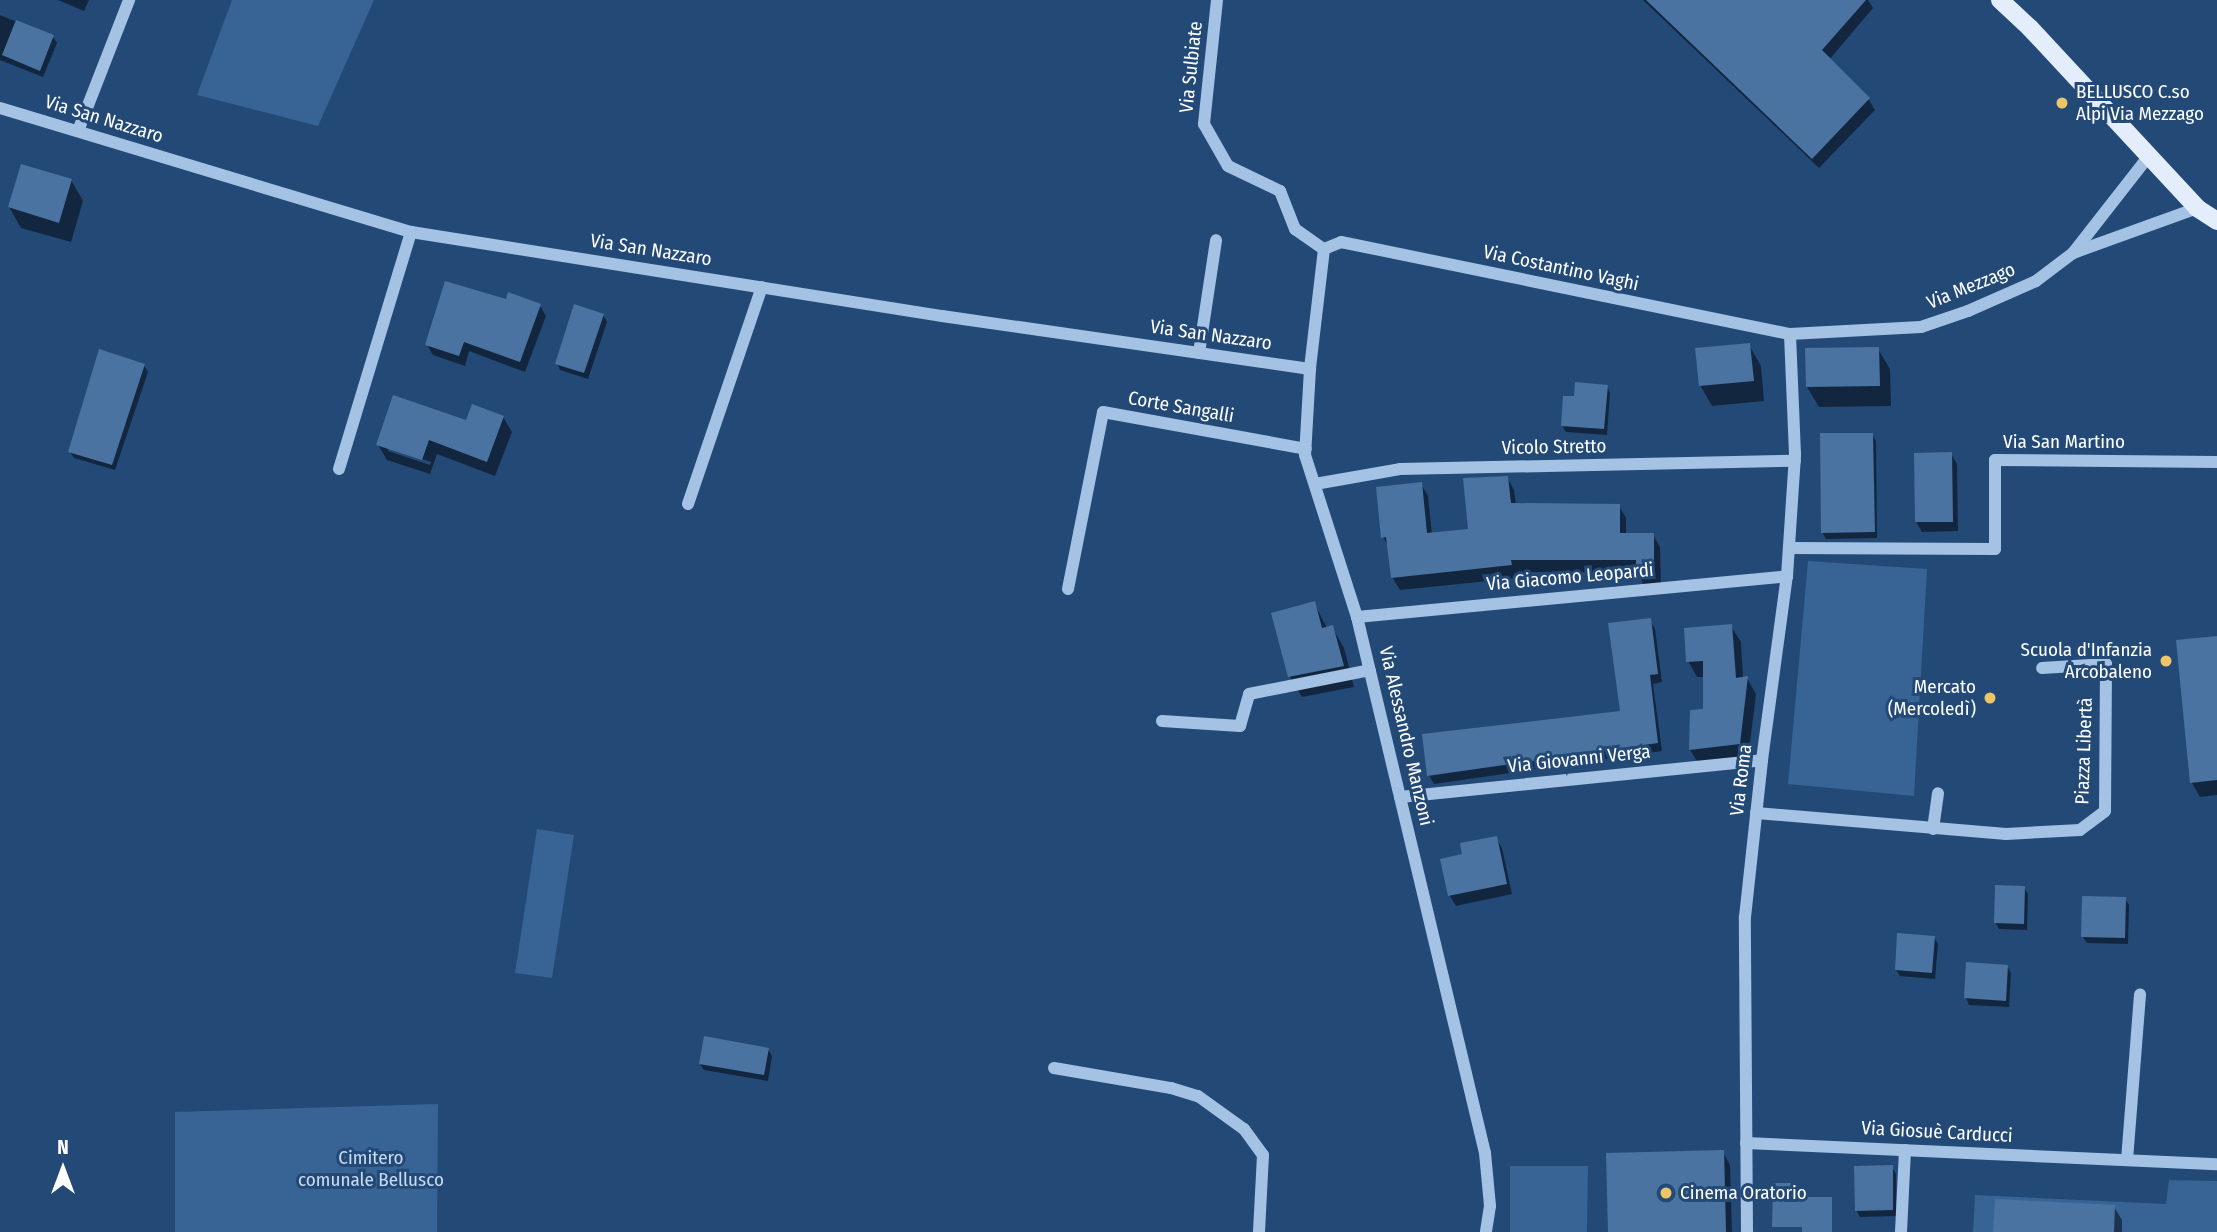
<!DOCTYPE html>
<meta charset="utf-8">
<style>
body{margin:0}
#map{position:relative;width:2217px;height:1232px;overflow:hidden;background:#234977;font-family:"Fira Sans Condensed",sans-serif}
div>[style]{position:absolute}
.green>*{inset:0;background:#376395}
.shadow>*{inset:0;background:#0007}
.building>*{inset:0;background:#4b73a1}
.minor>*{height:12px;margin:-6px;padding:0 6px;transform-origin:6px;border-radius:6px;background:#a4c2e3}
.major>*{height:18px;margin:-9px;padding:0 9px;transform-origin:9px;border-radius:9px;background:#e4edfc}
.dots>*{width:19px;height:19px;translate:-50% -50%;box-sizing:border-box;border:4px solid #234977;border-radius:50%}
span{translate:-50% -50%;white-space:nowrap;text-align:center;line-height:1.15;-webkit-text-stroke:6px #234977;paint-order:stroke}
.street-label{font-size:19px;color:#fff}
.poi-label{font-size:19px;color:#fff}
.left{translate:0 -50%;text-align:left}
.right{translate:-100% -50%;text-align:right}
.park-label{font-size:19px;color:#c7dbf3}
.north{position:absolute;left:28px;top:1134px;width:70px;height:70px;-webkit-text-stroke:5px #234977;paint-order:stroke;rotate:0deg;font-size:19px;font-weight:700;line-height:28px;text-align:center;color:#fff}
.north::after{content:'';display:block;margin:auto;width:24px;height:32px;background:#fff;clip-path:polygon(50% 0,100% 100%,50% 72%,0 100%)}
</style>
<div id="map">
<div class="green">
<i style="clip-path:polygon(232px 0,374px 0,318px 126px,197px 95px)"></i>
<i style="clip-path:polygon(1808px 561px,1927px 569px,1914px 796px,1788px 784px)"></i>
<i style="clip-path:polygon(537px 829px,574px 835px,552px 978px,515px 973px)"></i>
<i style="clip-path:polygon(438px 1104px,437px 1232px,175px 1232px,175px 1112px)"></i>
<i style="clip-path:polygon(1510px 1166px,1588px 1166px,1587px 1232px,1510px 1232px)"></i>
<i style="clip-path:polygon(2169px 1180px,2217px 1181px,2217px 1232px,1973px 1232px,1975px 1195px,2166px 1204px)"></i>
</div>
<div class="shadow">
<i style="clip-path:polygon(58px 0,89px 0,84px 11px)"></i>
<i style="clip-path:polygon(1643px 0,1868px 0,1873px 8px,1829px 60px,1869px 100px,1875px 110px,1819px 168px)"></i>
<i style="clip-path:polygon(0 15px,53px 37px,57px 43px,43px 77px,0 60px)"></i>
<i style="clip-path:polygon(71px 180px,83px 201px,71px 242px,21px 228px,9px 207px)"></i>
<i style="clip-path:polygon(507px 302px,540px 306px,546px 316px,525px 372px,469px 351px,465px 366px,433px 355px,427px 345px)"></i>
<i style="clip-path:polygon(603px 315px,607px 322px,588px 379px,560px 370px,557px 363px)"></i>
<i style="clip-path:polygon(1749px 345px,1761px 366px,1764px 401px,1712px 406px,1700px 385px)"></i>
<i style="clip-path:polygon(1878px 349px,1890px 369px,1891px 406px,1819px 407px,1807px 387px)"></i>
<i style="clip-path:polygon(144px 365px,148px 372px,115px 470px,74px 458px,70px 452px)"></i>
<i style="clip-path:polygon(1607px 386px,1610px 393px,1607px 435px,1566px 432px,1562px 425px)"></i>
<i style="clip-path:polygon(evenodd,503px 417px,512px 432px,495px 476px,437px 454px,430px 474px,387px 460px,378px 445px,467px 422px,503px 417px,388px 447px,431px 462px,430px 465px,388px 451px,388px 447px)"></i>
<i style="clip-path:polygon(1872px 434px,1876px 441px,1877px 538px,1826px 539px,1822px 532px)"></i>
<i style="clip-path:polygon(1951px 454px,1957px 464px,1958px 531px,1922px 532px,1916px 522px)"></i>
<i style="clip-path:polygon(1507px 477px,1514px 490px,1516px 505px,1619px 506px,1626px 518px,1626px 535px,1653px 535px,1660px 547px,1661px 588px,1645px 588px,1638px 572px,1517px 572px,1518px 578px,1400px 590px,1392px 577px,1390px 549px,1383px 537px,1421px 484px,1428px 496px,1432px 535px,1470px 531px)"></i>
<i style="clip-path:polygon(1314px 603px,1327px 628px,1332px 627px,1344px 648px,1354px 687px,1302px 697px,1290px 677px)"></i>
<i style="clip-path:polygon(1650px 620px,1655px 629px,1662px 682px,1653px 684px,1662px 751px,1434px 784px,1429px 775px,1622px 712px)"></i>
<i style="clip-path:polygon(1731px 626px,1741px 642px,1743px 678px,1747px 678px,1756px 694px,1748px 760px,1700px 766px,1690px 750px,1692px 712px,1705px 710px,1705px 677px,1697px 677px,1688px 661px)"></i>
<i style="clip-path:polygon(2217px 638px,2217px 795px,2200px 797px,2192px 783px)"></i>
<i style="clip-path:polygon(1496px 838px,1502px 848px,1512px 894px,1456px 906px,1450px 896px,1464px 856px)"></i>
<i style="clip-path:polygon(2024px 888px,2028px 894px,2027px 930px,1999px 929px,1995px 922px)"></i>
<i style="clip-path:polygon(2125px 899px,2129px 905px,2128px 944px,2087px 943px,2083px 937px)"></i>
<i style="clip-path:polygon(1934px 937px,1938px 944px,1935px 979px,1900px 976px,1896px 970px)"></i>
<i style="clip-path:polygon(2007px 966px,2011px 973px,2009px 1007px,1969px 1005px,1966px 998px)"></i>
<i style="clip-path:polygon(768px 1049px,772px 1056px,768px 1081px,704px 1070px,700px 1064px)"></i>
<i style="clip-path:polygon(1723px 1152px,1730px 1165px,1732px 1232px,1609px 1232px)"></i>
<i style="clip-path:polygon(1892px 1167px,1896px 1174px,1896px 1216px,1860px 1217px,1856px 1210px)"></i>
<i style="clip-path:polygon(2114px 1207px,2122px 1220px,2122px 1232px,1995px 1232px)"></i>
</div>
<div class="building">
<i style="clip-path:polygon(1646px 0,1866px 0,1822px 50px,1870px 98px,1812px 159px)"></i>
<i style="clip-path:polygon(16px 20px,54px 35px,40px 71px,2px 55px)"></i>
<i style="clip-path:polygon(21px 164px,72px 179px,59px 223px,8px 207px)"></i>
<i style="clip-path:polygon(445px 281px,506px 299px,508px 292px,541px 304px,520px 362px,464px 342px,459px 356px,425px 345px)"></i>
<i style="clip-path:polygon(574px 304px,604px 314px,584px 373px,555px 364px)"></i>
<i style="clip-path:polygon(1750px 343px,1754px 381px,1699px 386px,1695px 348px)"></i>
<i style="clip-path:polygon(1879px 347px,1880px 386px,1806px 387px,1805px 348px)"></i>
<i style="clip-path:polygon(99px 349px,145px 364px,112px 465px,68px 452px)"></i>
<i style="clip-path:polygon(1575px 382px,1608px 385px,1604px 429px,1561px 426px,1563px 396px,1574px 396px)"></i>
<i style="clip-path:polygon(393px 395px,466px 420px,472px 404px,504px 416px,487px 462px,429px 440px,422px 460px,376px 445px)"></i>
<i style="clip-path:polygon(1820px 433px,1873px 433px,1875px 532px,1821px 533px)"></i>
<i style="clip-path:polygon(1952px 452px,1953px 522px,1915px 522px,1914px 453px)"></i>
<i style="clip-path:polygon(1508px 476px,1511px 503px,1620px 504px,1620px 533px,1654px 533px,1654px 576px,1636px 576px,1636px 560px,1511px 560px,1512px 565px,1391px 578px,1386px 537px,1381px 538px,1376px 487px,1422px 482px,1427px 533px,1468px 529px,1463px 478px)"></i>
<i style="clip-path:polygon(1315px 601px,1322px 628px,1333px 625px,1344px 666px,1288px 677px,1271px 613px)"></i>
<i style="clip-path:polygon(1651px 618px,1658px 674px,1650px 675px,1658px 743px,1427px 776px,1422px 734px,1620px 711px,1608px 623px)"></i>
<i style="clip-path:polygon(1732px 624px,1736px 678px,1748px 676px,1740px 744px,1689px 750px,1690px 710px,1703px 709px,1703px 661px,1686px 662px,1684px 628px)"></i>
<i style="clip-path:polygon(2217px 636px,2217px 780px,2190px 783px,2176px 640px)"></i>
<i style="clip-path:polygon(1497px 836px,1507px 884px,1448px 896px,1440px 859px,1462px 854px,1460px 843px)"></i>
<i style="clip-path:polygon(1995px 885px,2025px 886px,2024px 924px,1994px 923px)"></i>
<i style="clip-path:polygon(2082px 896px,2126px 897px,2125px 938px,2081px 937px)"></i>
<i style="clip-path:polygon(1897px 933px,1935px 936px,1932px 973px,1895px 970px)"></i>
<i style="clip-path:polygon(1966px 962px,2008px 965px,2006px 1001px,1964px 998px)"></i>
<i style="clip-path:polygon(704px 1036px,769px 1048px,764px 1075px,699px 1064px)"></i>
<i style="clip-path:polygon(1724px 1150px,1726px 1232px,1608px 1232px,1606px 1153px)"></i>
<i style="clip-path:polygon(1893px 1165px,1893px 1210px,1855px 1211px,1854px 1166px)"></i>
<i style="clip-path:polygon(1773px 1183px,1791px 1183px,1791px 1197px,1832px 1197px,1832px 1232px,1802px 1232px,1802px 1227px,1772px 1227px)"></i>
<i style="clip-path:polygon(1995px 1199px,2115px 1205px,2114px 1232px,1993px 1232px)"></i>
</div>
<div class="minor">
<i style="left:1217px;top:0;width:125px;rotate:96deg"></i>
<i style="left:1204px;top:124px;width:48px;rotate:60.3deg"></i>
<i style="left:1228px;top:166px;width:58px;rotate:25.7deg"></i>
<i style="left:1280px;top:191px;width:41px;rotate:68.5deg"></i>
<i style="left:1295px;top:229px;width:35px;rotate:35deg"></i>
<i style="left:0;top:108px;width:429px;rotate:16.8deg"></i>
<i style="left:411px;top:232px;width:538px;rotate:8.99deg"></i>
<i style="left:942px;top:316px;width:372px;rotate:8.2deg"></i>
<i style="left:78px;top:131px;width:141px;rotate:-68.7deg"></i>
<i style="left:1324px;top:249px;width:121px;rotate:96.7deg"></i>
<i style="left:1310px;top:369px;width:86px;rotate:93.3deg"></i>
<i style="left:1305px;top:455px;width:170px;rotate:72.2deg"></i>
<i style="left:1357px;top:617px;width:551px;rotate:76.57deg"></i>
<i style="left:1485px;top:1153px;width:53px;rotate:84.6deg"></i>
<i style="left:1490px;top:1206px;width:26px;rotate:99deg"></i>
<i style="left:1324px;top:249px;width:18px;rotate:-22deg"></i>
<i style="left:1341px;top:242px;width:458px;rotate:11.6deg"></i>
<i style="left:1790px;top:334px;width:131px;rotate:-3.1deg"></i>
<i style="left:1921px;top:327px;width:50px;rotate:-18.8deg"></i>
<i style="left:1968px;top:311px;width:74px;rotate:-23.8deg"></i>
<i style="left:2036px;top:281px;width:46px;rotate:-37.1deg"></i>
<i style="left:2073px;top:253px;width:122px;rotate:-52deg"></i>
<i style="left:2073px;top:253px;width:132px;rotate:-19.9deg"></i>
<i style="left:1199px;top:353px;width:114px;rotate:-81.4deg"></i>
<i style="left:339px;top:469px;width:248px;rotate:-73.1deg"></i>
<i style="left:1315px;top:484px;width:86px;rotate:-10deg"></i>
<i style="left:1400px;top:469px;width:395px;rotate:-1.2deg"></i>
<i style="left:688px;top:504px;width:229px;rotate:-71.2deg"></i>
<i style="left:1789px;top:548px;width:206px;rotate:0.3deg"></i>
<i style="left:1995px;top:549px;width:89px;rotate:-90deg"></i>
<i style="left:1995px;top:460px;width:222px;rotate:0.5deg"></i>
<i style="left:1068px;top:589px;width:180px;rotate:-78.8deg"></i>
<i style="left:1103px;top:412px;width:206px;rotate:10.3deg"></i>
<i style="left:1357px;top:617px;width:432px;rotate:-5.4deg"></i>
<i style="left:1162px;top:721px;width:78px;rotate:3.7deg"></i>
<i style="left:1240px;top:726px;width:33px;rotate:-74deg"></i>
<i style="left:1249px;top:694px;width:123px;rotate:-11.2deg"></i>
<i style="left:1400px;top:797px;width:364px;rotate:-5.8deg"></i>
<i style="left:1756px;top:813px;width:251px;rotate:4.8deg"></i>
<i style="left:2006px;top:834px;width:74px;rotate:-3.1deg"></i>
<i style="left:2080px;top:830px;width:31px;rotate:-37deg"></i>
<i style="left:2105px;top:811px;width:147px;rotate:-89.6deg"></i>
<i style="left:2106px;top:664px;width:64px;rotate:176.4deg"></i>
<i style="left:1933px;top:829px;width:36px;rotate:-82deg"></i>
<i style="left:1054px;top:1068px;width:119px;rotate:9.7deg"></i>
<i style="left:1171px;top:1088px;width:28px;rotate:17deg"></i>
<i style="left:1198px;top:1096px;width:57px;rotate:35.7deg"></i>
<i style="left:1244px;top:1129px;width:32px;rotate:54deg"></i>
<i style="left:1263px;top:1155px;width:77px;rotate:93deg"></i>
<i style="left:1746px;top:1143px;width:471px;rotate:2.6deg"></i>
<i style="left:2127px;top:1160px;width:166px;rotate:-85.5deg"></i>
<i style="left:1747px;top:1232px;width:315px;rotate:-90.4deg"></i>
<i style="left:1745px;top:917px;width:158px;rotate:-83.8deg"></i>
<i style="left:1762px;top:760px;width:186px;rotate:-82.3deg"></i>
<i style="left:1787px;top:576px;width:122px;rotate:-86.2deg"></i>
<i style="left:1795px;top:454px;width:120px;rotate:-92.4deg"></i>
<i style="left:1901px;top:1232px;width:82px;rotate:-87.2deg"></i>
</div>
<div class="major">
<i style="left:2000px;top:0;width:41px;rotate:43deg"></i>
<i style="left:2030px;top:28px;width:246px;rotate:47.1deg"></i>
<i style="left:2197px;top:208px;width:24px;rotate:33deg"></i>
</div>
<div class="dots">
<i style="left:2062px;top:103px;background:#eec568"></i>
<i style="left:2166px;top:661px;background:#eec568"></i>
<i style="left:1990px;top:698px;background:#eec568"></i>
<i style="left:1666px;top:1193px;background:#eec568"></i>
</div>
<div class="street-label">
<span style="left:1191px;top:67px;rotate:-84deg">Via Sulbiate</span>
<span style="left:104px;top:119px;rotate:17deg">Via San Nazzaro</span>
<span style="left:651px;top:250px;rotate:9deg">Via San Nazzaro</span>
<span style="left:1561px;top:268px;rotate:12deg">Via Costantino Vaghi</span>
<span style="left:1971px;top:286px;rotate:-22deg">Via Mezzago</span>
<span style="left:1211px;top:335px;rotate:8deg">Via San Nazzaro</span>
<span style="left:1181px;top:407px;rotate:10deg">Corte Sangalli</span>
<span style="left:2064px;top:442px">Via San Martino</span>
<span style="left:1554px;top:447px;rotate:-1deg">Vicolo Stretto</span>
<span style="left:1570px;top:577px;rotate:-5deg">Via Giacomo Leopardi</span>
<span style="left:1406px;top:736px;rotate:77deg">Via Alessandro Manzoni</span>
<span style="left:2084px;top:751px;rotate:-88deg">Piazza Libertà</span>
<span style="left:1579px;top:759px;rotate:-6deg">Via Giovanni Verga</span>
<span style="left:1741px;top:780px;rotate:-83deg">Via Roma</span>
<span style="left:1937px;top:1132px;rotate:3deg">Via Giosuè Carducci</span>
</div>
<div class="poi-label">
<span class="left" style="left:2076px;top:103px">BELLUSCO C.so<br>Alpi Via Mezzago</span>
<span class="right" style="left:2152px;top:661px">Scuola d'Infanzia<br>Arcobaleno</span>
<span class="right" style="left:1976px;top:698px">Mercato<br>(Mercoledì)</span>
<span class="left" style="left:1680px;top:1193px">Cinema Oratorio</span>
</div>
<div class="park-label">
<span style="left:371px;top:1169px">Cimitero<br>comunale Bellusco</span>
</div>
<div class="north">N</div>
</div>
